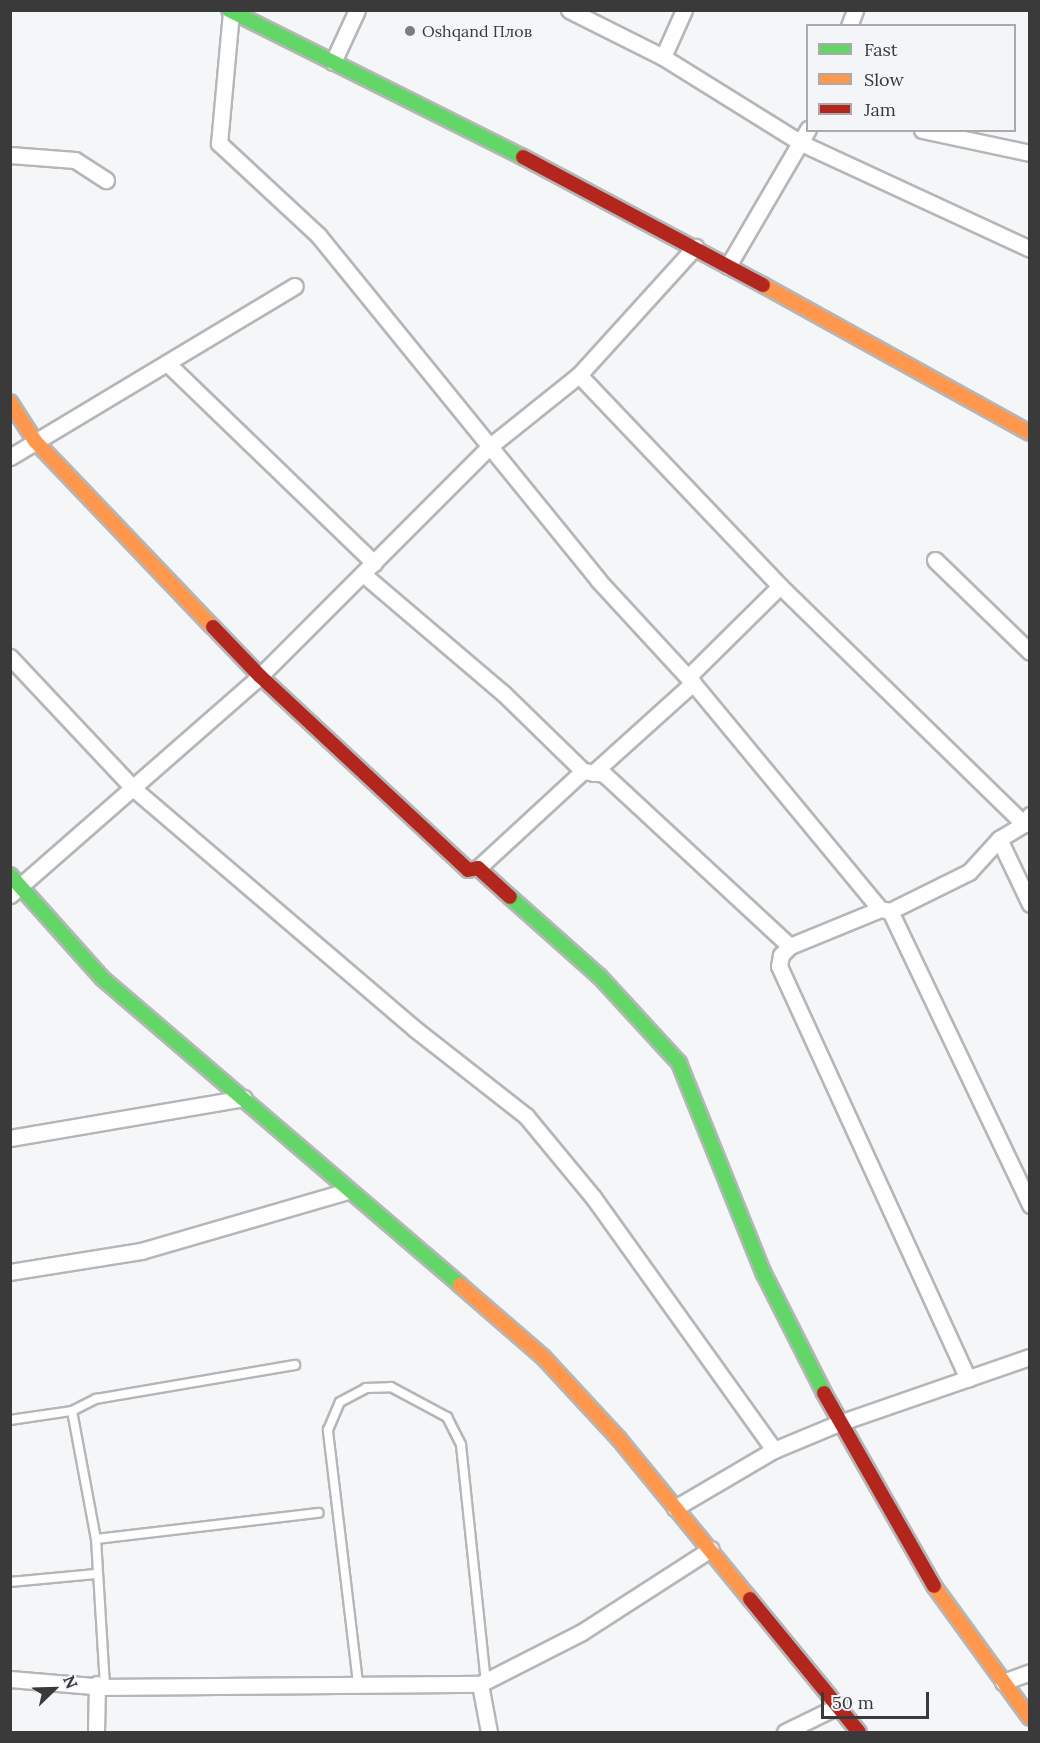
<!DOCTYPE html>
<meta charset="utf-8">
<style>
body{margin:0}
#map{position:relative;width:1040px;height:1743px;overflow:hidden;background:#f5f6f8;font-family:Lora,serif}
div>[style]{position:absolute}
.roads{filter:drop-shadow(2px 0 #b5b6b7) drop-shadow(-2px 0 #b5b6b7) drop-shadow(0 2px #b5b6b7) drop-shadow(0 -2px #b5b6b7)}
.lane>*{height:8px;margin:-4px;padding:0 4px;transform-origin:4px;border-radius:4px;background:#fefefe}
.street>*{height:15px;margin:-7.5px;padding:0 7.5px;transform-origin:7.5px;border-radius:7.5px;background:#fefefe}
.fast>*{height:14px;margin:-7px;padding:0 7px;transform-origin:7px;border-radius:7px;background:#63d668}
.slow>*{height:14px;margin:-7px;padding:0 7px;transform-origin:7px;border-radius:7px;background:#ff974d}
.jam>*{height:14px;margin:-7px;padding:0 7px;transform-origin:7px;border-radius:7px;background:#b3261e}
.dots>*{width:16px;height:16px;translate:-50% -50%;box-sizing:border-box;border:3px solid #f4f5f9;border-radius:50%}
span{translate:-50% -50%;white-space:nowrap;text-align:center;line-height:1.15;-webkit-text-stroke:5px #f4f5f9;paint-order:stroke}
.poi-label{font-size:16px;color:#3a3a3b}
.left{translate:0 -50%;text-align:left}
.frame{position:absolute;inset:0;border:12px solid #3a3a3b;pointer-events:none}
.legend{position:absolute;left:806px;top:24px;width:210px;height:108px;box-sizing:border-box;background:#f4f5f9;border:2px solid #aaaaad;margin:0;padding:8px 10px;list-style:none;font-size:18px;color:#3a3a3b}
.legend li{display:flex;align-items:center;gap:12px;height:30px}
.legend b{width:30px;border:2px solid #aaaaad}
.north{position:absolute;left:24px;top:1659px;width:60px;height:60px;-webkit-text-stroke:4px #f4f5f9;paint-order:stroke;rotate:67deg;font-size:16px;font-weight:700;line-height:24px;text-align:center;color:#3a3a3b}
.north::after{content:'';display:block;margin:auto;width:21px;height:27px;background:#3a3a3b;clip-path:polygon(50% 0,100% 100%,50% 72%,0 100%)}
.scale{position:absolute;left:821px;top:1692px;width:108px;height:27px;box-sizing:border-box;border:3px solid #3a3a3b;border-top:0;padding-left:8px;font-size:18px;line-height:21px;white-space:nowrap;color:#3a3a3b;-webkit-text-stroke:4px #f4f5f9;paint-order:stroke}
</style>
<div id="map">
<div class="roads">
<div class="lane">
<i style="left:72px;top:1411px;width:130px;rotate:79.4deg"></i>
<i style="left:96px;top:1539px;width:224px;rotate:-6.7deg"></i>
<i style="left:10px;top:1420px;width:63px;rotate:-8.3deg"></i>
<i style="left:72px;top:1411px;width:27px;rotate:-27deg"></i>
<i style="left:96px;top:1399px;width:202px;rotate:-9.7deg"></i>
<i style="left:96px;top:1539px;width:148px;rotate:86.5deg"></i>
<i style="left:10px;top:1582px;width:86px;rotate:-5.3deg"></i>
<i style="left:358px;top:1683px;width:255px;rotate:-96.8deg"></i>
<i style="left:328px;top:1430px;width:30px;rotate:-67deg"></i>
<i style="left:340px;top:1402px;width:30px;rotate:-28deg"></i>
<i style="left:366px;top:1388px;width:25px;rotate:-2deg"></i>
<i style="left:391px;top:1387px;width:64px;rotate:28.2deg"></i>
<i style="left:447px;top:1417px;width:31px;rotate:63deg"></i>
<i style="left:461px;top:1445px;width:237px;rotate:84deg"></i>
</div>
<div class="street">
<i style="left:569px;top:10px;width:105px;rotate:26.6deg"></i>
<i style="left:684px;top:10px;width:51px;rotate:114.1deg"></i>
<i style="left:663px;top:57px;width:163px;rotate:31.9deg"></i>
<i style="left:801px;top:143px;width:252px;rotate:24.8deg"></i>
<i style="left:231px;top:12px;width:132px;rotate:95.2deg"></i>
<i style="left:219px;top:143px;width:135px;rotate:42.9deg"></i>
<i style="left:318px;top:235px;width:444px;rotate:50.9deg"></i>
<i style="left:598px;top:580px;width:140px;rotate:47.3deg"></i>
<i style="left:693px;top:683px;width:293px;rotate:50.4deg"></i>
<i style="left:849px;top:26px;width:17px;rotate:-69deg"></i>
<i style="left:333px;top:62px;width:57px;rotate:-65.2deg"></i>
<i style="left:922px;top:130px;width:110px;rotate:12deg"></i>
<i style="left:10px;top:155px;width:65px;rotate:4.4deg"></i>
<i style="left:75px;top:160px;width:37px;rotate:33deg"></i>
<i style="left:728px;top:266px;width:159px;rotate:-59.7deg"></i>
<i style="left:167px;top:363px;width:288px;rotate:44deg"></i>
<i style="left:579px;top:375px;width:291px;rotate:46.4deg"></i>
<i style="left:780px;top:586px;width:341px;rotate:44.3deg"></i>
<i style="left:10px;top:457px;width:332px;rotate:-31deg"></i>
<i style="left:935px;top:560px;width:132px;rotate:44.1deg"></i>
<i style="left:363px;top:574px;width:184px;rotate:40.4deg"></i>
<i style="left:503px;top:693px;width:112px;rotate:44.3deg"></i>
<i style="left:583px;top:771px;width:21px;rotate:8deg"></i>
<i style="left:604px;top:774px;width:253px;rotate:42.8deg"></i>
<i style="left:790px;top:946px;width:97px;rotate:-22.3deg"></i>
<i style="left:880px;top:909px;width:10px;rotate:11deg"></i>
<i style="left:890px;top:911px;width:88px;rotate:-26.3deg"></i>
<i style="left:969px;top:872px;width:45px;rotate:-47.7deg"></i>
<i style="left:999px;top:839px;width:29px;rotate:-31deg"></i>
<i style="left:1024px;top:824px;width:11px;rotate:-56deg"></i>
<i style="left:10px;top:657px;width:181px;rotate:46.8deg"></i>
<i style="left:134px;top:789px;width:370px;rotate:40.5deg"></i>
<i style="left:415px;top:1029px;width:141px;rotate:38.1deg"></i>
<i style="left:526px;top:1116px;width:105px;rotate:50.4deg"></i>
<i style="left:593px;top:1197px;width:311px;rotate:54.4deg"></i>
<i style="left:688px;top:677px;width:129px;rotate:-44.7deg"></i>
<i style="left:593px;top:773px;width:135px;rotate:-42deg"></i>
<i style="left:999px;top:839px;width:72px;rotate:64.5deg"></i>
<i style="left:478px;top:868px;width:143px;rotate:-42.7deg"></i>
<i style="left:10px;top:895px;width:332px;rotate:-41.2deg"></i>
<i style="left:260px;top:676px;width:324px;rotate:-45deg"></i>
<i style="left:489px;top:447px;width:115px;rotate:-38.7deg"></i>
<i style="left:579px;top:375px;width:173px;rotate:-47.8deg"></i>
<i style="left:890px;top:911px;width:326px;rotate:64.5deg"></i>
<i style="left:790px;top:946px;width:13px;rotate:135deg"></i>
<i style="left:781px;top:955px;width:11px;rotate:100deg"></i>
<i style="left:779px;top:966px;width:454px;rotate:65.4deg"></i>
<i style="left:10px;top:1138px;width:237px;rotate:-9.7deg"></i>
<i style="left:10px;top:1272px;width:133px;rotate:-9.1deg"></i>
<i style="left:141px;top:1251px;width:216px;rotate:-16.2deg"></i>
<i style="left:675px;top:1508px;width:115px;rotate:-30.4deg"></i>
<i style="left:774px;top:1450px;width:70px;rotate:-22.6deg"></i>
<i style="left:839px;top:1423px;width:202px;rotate:-19.1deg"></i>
<i style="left:10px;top:1679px;width:95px;rotate:4.8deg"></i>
<i style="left:105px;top:1687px;width:375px;rotate:-0.5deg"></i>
<i style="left:480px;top:1684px;width:114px;rotate:-27deg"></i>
<i style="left:582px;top:1632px;width:153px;rotate:-32.8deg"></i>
<i style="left:1003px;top:1682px;width:29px;rotate:-20deg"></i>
<i style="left:480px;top:1684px;width:49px;rotate:79.4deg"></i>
<i style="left:96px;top:1732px;width:48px;rotate:-88.8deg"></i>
<i style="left:785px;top:1732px;width:61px;rotate:-26.1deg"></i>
</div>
<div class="fast">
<i style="left:229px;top:10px;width:329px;rotate:26.6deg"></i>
<i style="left:10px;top:875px;width:138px;rotate:48.2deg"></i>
<i style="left:102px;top:978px;width:472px;rotate:40.6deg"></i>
<i style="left:510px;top:897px;width:120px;rotate:41.6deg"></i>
<i style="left:600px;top:977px;width:117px;rotate:47.4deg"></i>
<i style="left:679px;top:1063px;width:227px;rotate:68.1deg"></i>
<i style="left:764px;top:1274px;width:133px;rotate:63.2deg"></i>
</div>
<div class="slow">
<i style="left:763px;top:285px;width:305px;rotate:29deg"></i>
<i style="left:10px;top:402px;width:46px;rotate:57.3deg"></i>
<i style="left:35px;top:441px;width:257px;rotate:46.3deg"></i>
<i style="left:460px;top:1285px;width:110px;rotate:40.9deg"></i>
<i style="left:543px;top:1357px;width:112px;rotate:47.2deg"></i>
<i style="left:619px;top:1439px;width:207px;rotate:50.7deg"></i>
<i style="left:934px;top:1586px;width:163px;rotate:54deg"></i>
</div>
<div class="jam">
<i style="left:523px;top:157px;width:272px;rotate:28.1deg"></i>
<i style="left:213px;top:627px;width:68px;rotate:46.2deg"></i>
<i style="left:260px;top:676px;width:284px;rotate:43deg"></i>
<i style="left:468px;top:870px;width:10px;rotate:-11deg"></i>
<i style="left:478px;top:868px;width:43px;rotate:42.2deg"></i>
<i style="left:824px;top:1393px;width:222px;rotate:60.3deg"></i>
<i style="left:750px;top:1599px;width:172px;rotate:50.7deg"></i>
</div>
</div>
<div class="dots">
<i style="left:410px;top:31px;background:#7b7c7d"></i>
</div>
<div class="poi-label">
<span class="left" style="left:422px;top:31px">Oshqand Плов</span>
</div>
<div class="frame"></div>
<ul class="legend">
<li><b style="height:8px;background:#63d668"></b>Fast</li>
<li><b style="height:8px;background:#ff974d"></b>Slow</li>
<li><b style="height:8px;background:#b3261e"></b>Jam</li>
</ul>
<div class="north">N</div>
<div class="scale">50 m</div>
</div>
